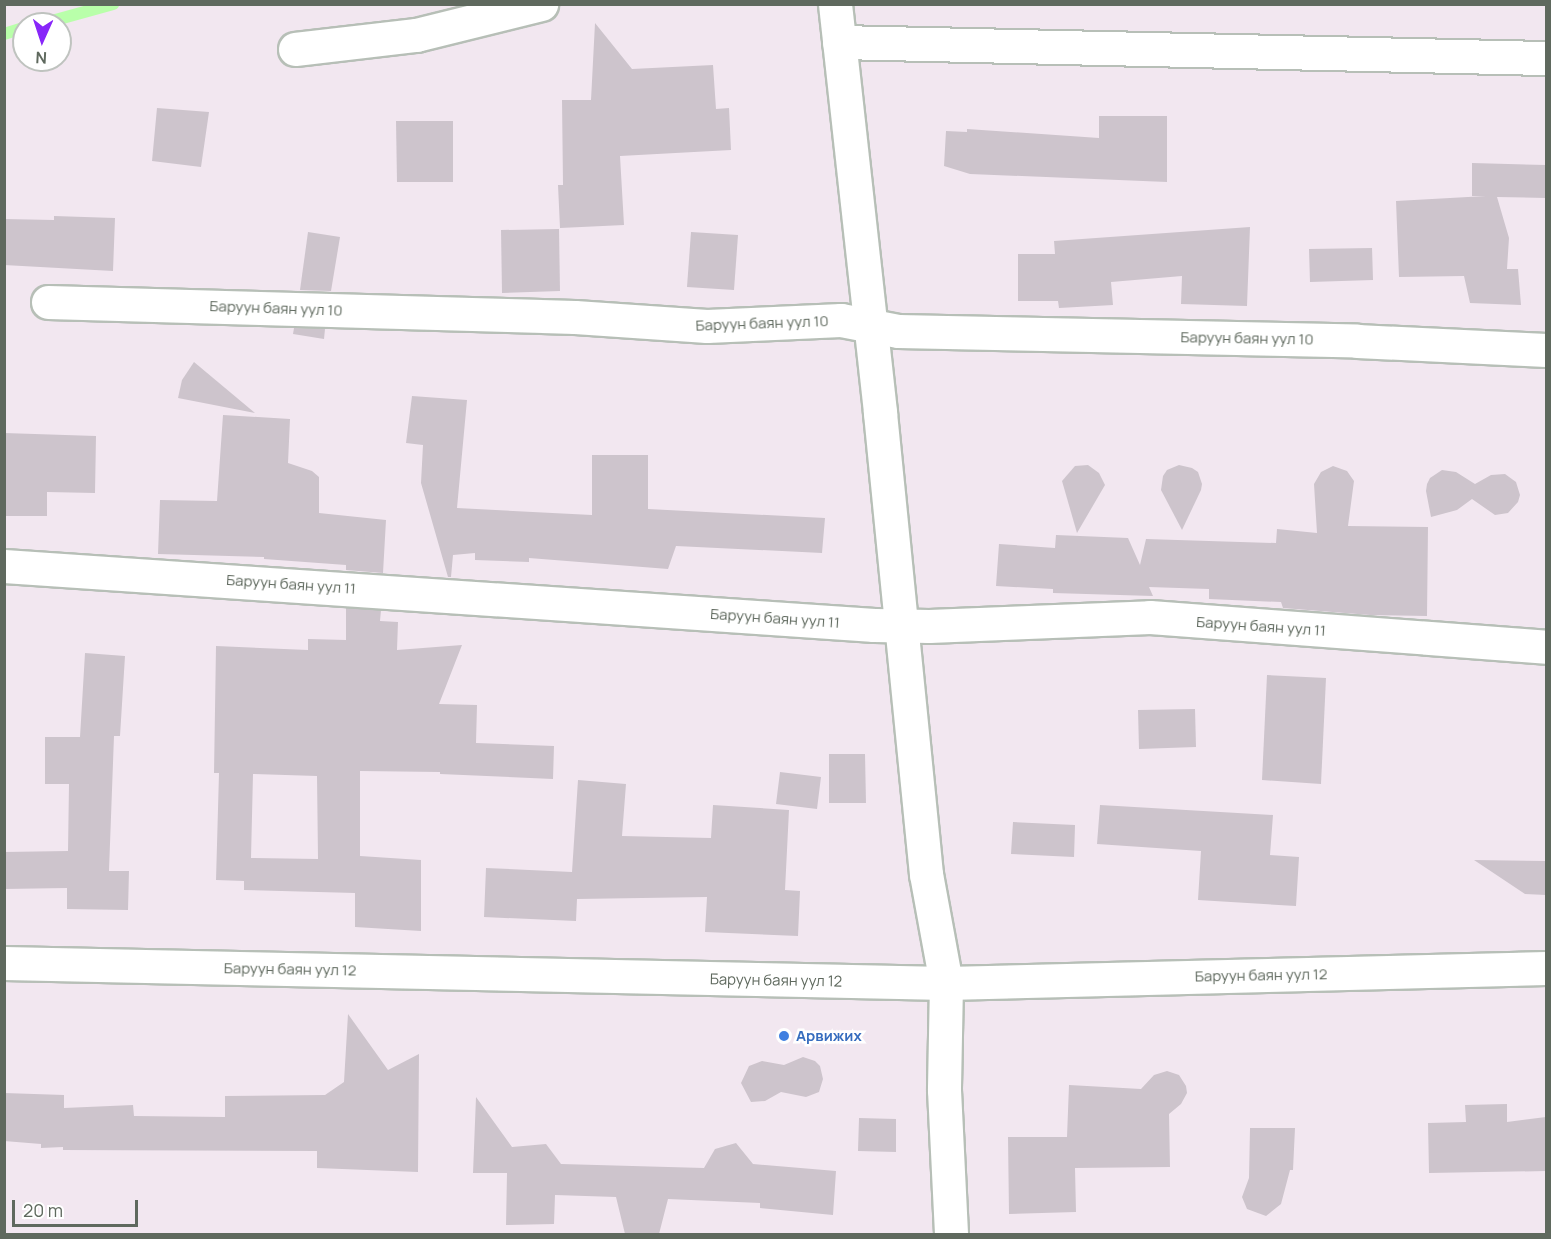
<!DOCTYPE html>
<meta charset="utf-8">
<style>
body{margin:0}
#map{position:relative;width:1551px;height:1239px;overflow:hidden;background:#f2e7f0;font-family:Manrope,sans-serif}
div>[style]{position:absolute}
.stream>*{height:12px;margin:-6px;padding:0 6px;transform-origin:6px;border-radius:6px;background:#b9ffaa}
.building>*{inset:0;background:#cdc4cc}
.roads{filter:drop-shadow(2px 0 #b7bfb7) drop-shadow(-2px 0 #b7bfb7) drop-shadow(0 2px #b7bfb7) drop-shadow(0 -2px #b7bfb7)}
.street>*{height:33px;margin:-16.5px;padding:0 16.5px;transform-origin:16.5px;border-radius:16.5px;background:#fff}
.dots>*{width:16px;height:16px;translate:-50% -50%;box-sizing:border-box;border:3px solid #fff;border-radius:50%}
span{translate:-50% -50%;white-space:nowrap;text-align:center;line-height:1.15;-webkit-text-stroke:5px #fff;paint-order:stroke}
.street-label{font-size:15px;color:#5f695e}
.shop-label{font-size:15px;color:#366cbe;font-weight:700}
.left{translate:0 -50%;text-align:left}
.frame{position:absolute;inset:0;border:6px solid #5f695e;pointer-events:none}
.north{position:absolute;left:12px;top:12px;width:60px;height:60px;box-sizing:border-box;background:#fff;border:2px solid #bfc3bf;border-radius:50%;rotate:183deg;font-size:16px;font-weight:700;line-height:24px;text-align:center;color:#5f695e}
.north::after{content:'';display:block;margin:auto;width:21px;height:27px;background:#8826f9;clip-path:polygon(50% 0,100% 100%,50% 72%,0 100%)}
.scale{position:absolute;left:12px;top:1200px;width:126px;height:27px;box-sizing:border-box;border:3px solid #5f695e;border-top:0;padding-left:8px;font-size:18px;line-height:21px;white-space:nowrap;color:#5f695e;-webkit-text-stroke:4px #fff;paint-order:stroke}
</style>
<div id="map">
<div class="stream">
<i style="left:41px;top:24px;width:75px;rotate:-15.5deg"></i>
<i style="left:4px;top:34px;width:21px;rotate:-17deg"></i>
</div>
<div class="building">
<i style="clip-path:polygon(595px 23px,632px 69px,713px 65px,716px 109px,729px 108px,731px 150px,620px 156px,624px 225px,560px 228px,558px 185px,563px 185px,562px 100px,591px 100px)"></i>
<i style="clip-path:polygon(157px 108px,209px 112px,201px 167px,152px 161px)"></i>
<i style="clip-path:polygon(1099px 116px,1167px 116px,1167px 182px,970px 174px,944px 166px,946px 131px,967px 132px,967px 129px,1099px 138px)"></i>
<i style="clip-path:polygon(396px 121px,453px 121px,453px 182px,397px 182px)"></i>
<i style="clip-path:polygon(1472px 163px,1546px 165px,1546px 198px,1497px 197px,1509px 238px,1507px 269px,1518px 269px,1521px 305px,1470px 303px,1464px 276px,1399px 277px,1396px 201px,1486px 196px,1472px 196px)"></i>
<i style="clip-path:polygon(54px 216px,115px 218px,113px 271px,4px 265px,4px 219px,54px 220px)"></i>
<i style="clip-path:polygon(1250px 227px,1247px 306px,1181px 304px,1182px 276px,1111px 282px,1113px 305px,1059px 308px,1058px 301px,1018px 301px,1018px 254px,1055px 254px,1054px 241px)"></i>
<i style="clip-path:polygon(559px 229px,560px 291px,502px 293px,501px 230px)"></i>
<i style="clip-path:polygon(308px 232px,340px 237px,331px 291px,300px 290px)"></i>
<i style="clip-path:polygon(691px 232px,738px 235px,734px 290px,687px 287px)"></i>
<i style="clip-path:polygon(1372px 248px,1373px 280px,1310px 282px,1309px 249px)"></i>
<i style="clip-path:polygon(294px 328px,325px 329px,324px 339px,293px 334px)"></i>
<i style="clip-path:polygon(194px 362px,255px 413px,178px 398px,182px 380px)"></i>
<i style="clip-path:polygon(412px 396px,467px 400px,457px 508px,592px 515px,592px 455px,648px 455px,648px 509px,825px 518px,822px 553px,676px 546px,668px 569px,529px 558px,529px 562px,475px 560px,475px 553px,453px 555px,451px 577px,448px 577px,421px 483px,423px 445px,406px 443px)"></i>
<i style="clip-path:polygon(223px 415px,290px 419px,288px 463px,312px 471px,319px 477px,319px 513px,386px 520px,383px 573px,346px 570px,346px 565px,264px 559px,264px 557px,158px 554px,160px 500px,217px 501px)"></i>
<i style="clip-path:polygon(4px 433px,96px 436px,95px 493px,47px 492px,47px 516px,4px 516px)"></i>
<i style="clip-path:polygon(1088px 465px,1099px 473px,1105px 485px,1077px 533px,1062px 481px,1075px 466px)"></i>
<i style="clip-path:polygon(1179px 465px,1192px 468px,1198px 472px,1202px 484px,1201px 490px,1182px 530px,1161px 490px,1163px 476px,1167px 470px)"></i>
<i style="clip-path:polygon(1333px 466px,1347px 471px,1354px 481px,1348px 526px,1428px 527px,1427px 616px,1370px 615px,1283px 608px,1281px 602px,1209px 599px,1209px 589px,1149px 587px,1153px 596px,1053px 593px,1053px 589px,996px 586px,999px 544px,1055px 548px,1056px 535px,1128px 538px,1140px 565px,1146px 539px,1276px 543px,1277px 529px,1317px 533px,1314px 484px,1321px 472px)"></i>
<i style="clip-path:polygon(1442px 470px,1456px 472px,1475px 484px,1491px 475px,1505px 474px,1516px 482px,1520px 495px,1518px 502px,1508px 513px,1495px 515px,1472px 499px,1457px 510px,1431px 517px,1426px 491px,1427px 484px,1430px 478px)"></i>
<i style="clip-path:polygon(evenodd,346px 608px,381px 610px,380px 621px,398px 622px,397px 650px,462px 645px,439px 704px,477px 705px,476px 743px,554px 746px,553px 779px,440px 774px,440px 772px,360px 771px,360px 856px,421px 860px,421px 931px,355px 927px,355px 893px,244px 890px,244px 881px,216px 880px,219px 773px,214px 773px,216px 646px,308px 650px,308px 639px,346px 640px,346px 608px,253px 774px,317px 776px,318px 859px,251px 858px,253px 774px)"></i>
<i style="clip-path:polygon(85px 653px,125px 656px,120px 736px,114px 736px,109px 871px,129px 871px,128px 910px,67px 909px,67px 888px,4px 889px,4px 852px,68px 851px,69px 784px,45px 784px,45px 737px,80px 737px)"></i>
<i style="clip-path:polygon(1267px 675px,1326px 678px,1321px 784px,1262px 780px)"></i>
<i style="clip-path:polygon(1195px 709px,1196px 747px,1139px 749px,1138px 710px)"></i>
<i style="clip-path:polygon(829px 754px,865px 754px,866px 803px,829px 803px)"></i>
<i style="clip-path:polygon(780px 772px,821px 777px,817px 809px,776px 804px)"></i>
<i style="clip-path:polygon(578px 780px,626px 784px,622px 836px,711px 838px,713px 805px,789px 810px,785px 890px,800px 891px,798px 936px,705px 932px,707px 897px,577px 899px,576px 921px,484px 917px,486px 868px,572px 872px)"></i>
<i style="clip-path:polygon(1100px 805px,1273px 815px,1270px 855px,1299px 857px,1296px 906px,1198px 900px,1201px 851px,1097px 844px)"></i>
<i style="clip-path:polygon(1013px 822px,1075px 825px,1074px 857px,1011px 854px)"></i>
<i style="clip-path:polygon(1474px 860px,1546px 861px,1546px 895px,1525px 894px)"></i>
<i style="clip-path:polygon(348px 1014px,388px 1070px,419px 1054px,418px 1172px,317px 1168px,317px 1151px,63px 1150px,63px 1147px,41px 1148px,41px 1144px,4px 1141px,4px 1093px,64px 1095px,64px 1108px,133px 1105px,134px 1116px,225px 1117px,225px 1096px,325px 1095px,344px 1082px)"></i>
<i style="clip-path:polygon(803px 1057px,815px 1061px,820px 1066px,823px 1079px,819px 1092px,806px 1097px,781px 1092px,765px 1101px,751px 1102px,741px 1083px,749px 1066px,762px 1061px,784px 1065px)"></i>
<i style="clip-path:polygon(1167px 1071px,1179px 1075px,1186px 1086px,1187px 1093px,1181px 1104px,1169px 1114px,1170px 1167px,1075px 1168px,1076px 1212px,1009px 1214px,1008px 1137px,1067px 1137px,1069px 1085px,1141px 1089px,1154px 1075px)"></i>
<i style="clip-path:polygon(476px 1097px,512px 1147px,546px 1144px,561px 1164px,704px 1168px,715px 1149px,736px 1143px,753px 1164px,836px 1171px,833px 1215px,760px 1208px,760px 1203px,668px 1199px,659px 1234px,625px 1234px,616px 1197px,555px 1195px,554px 1224px,506px 1225px,507px 1173px,473px 1173px)"></i>
<i style="clip-path:polygon(1507px 1104px,1507px 1122px,1546px 1117px,1546px 1171px,1429px 1173px,1428px 1123px,1466px 1122px,1465px 1105px)"></i>
<i style="clip-path:polygon(859px 1118px,896px 1119px,896px 1152px,858px 1151px)"></i>
<i style="clip-path:polygon(1250px 1128px,1295px 1128px,1293px 1170px,1290px 1170px,1281px 1204px,1266px 1216px,1247px 1209px,1242px 1197px,1249px 1178px)"></i>
</div>
<div class="roads">
<div class="street">
<i style="left:835px;top:4px;width:411px;rotate:83.7deg"></i>
<i style="left:880px;top:413px;width:463px;rotate:84.3deg"></i>
<i style="left:926px;top:874px;width:111px;rotate:79.6deg"></i>
<i style="left:946px;top:983px;width:107px;rotate:91.1deg"></i>
<i style="left:944px;top:1090px;width:144px;rotate:87.2deg"></i>
<i style="left:839px;top:42px;width:707px;rotate:1.3deg"></i>
<i style="left:295px;top:49px;width:122px;rotate:-6.6deg"></i>
<i style="left:416px;top:35px;width:129px;rotate:-13.9deg"></i>
<i style="left:48px;top:302px;width:527px;rotate:1.63deg"></i>
<i style="left:575px;top:317px;width:132px;rotate:3.9deg"></i>
<i style="left:707px;top:326px;width:134px;rotate:-2.6deg"></i>
<i style="left:841px;top:320px;width:58px;rotate:10.9deg"></i>
<i style="left:898px;top:331px;width:459px;rotate:1.2deg"></i>
<i style="left:1357px;top:341px;width:189px;rotate:2.7deg"></i>
<i style="left:4px;top:566px;width:872px;rotate:3.88deg"></i>
<i style="left:874px;top:625px;width:55px;rotate:1deg"></i>
<i style="left:929px;top:626px;width:221px;rotate:-2.3deg"></i>
<i style="left:1150px;top:617px;width:397px;rotate:4.3deg"></i>
<i style="left:4px;top:963px;width:942px;rotate:1.22deg"></i>
<i style="left:946px;top:983px;width:600px;rotate:-1.43deg"></i>
</div>
</div>
<div class="dots">
<i style="left:784px;top:1036px;background:#3f7fe0"></i>
</div>
<div class="street-label">
<span style="left:276px;top:308px;rotate:2deg">Баруун баян уул 10</span>
<span style="left:762px;top:323px;rotate:-2deg">Баруун баян уул 10</span>
<span style="left:1247px;top:338px;rotate:1deg">Баруун баян уул 10</span>
<span style="left:291px;top:584px;rotate:4deg">Баруун баян уул 11</span>
<span style="left:775px;top:618px;rotate:4deg">Баруун баян уул 11</span>
<span style="left:1261px;top:626px;rotate:4deg">Баруун баян уул 11</span>
<span style="left:290px;top:969px;rotate:1deg">Баруун баян уул 12</span>
<span style="left:1261px;top:975px;rotate:-1deg">Баруун баян уул 12</span>
<span style="left:776px;top:980px;rotate:1deg">Баруун баян уул 12</span>
</div>
<div class="shop-label">
<span class="left" style="left:796px;top:1036px">Арвижих</span>
</div>
<div class="frame"></div>
<div class="north">N</div>
<div class="scale">20 m</div>
</div>
